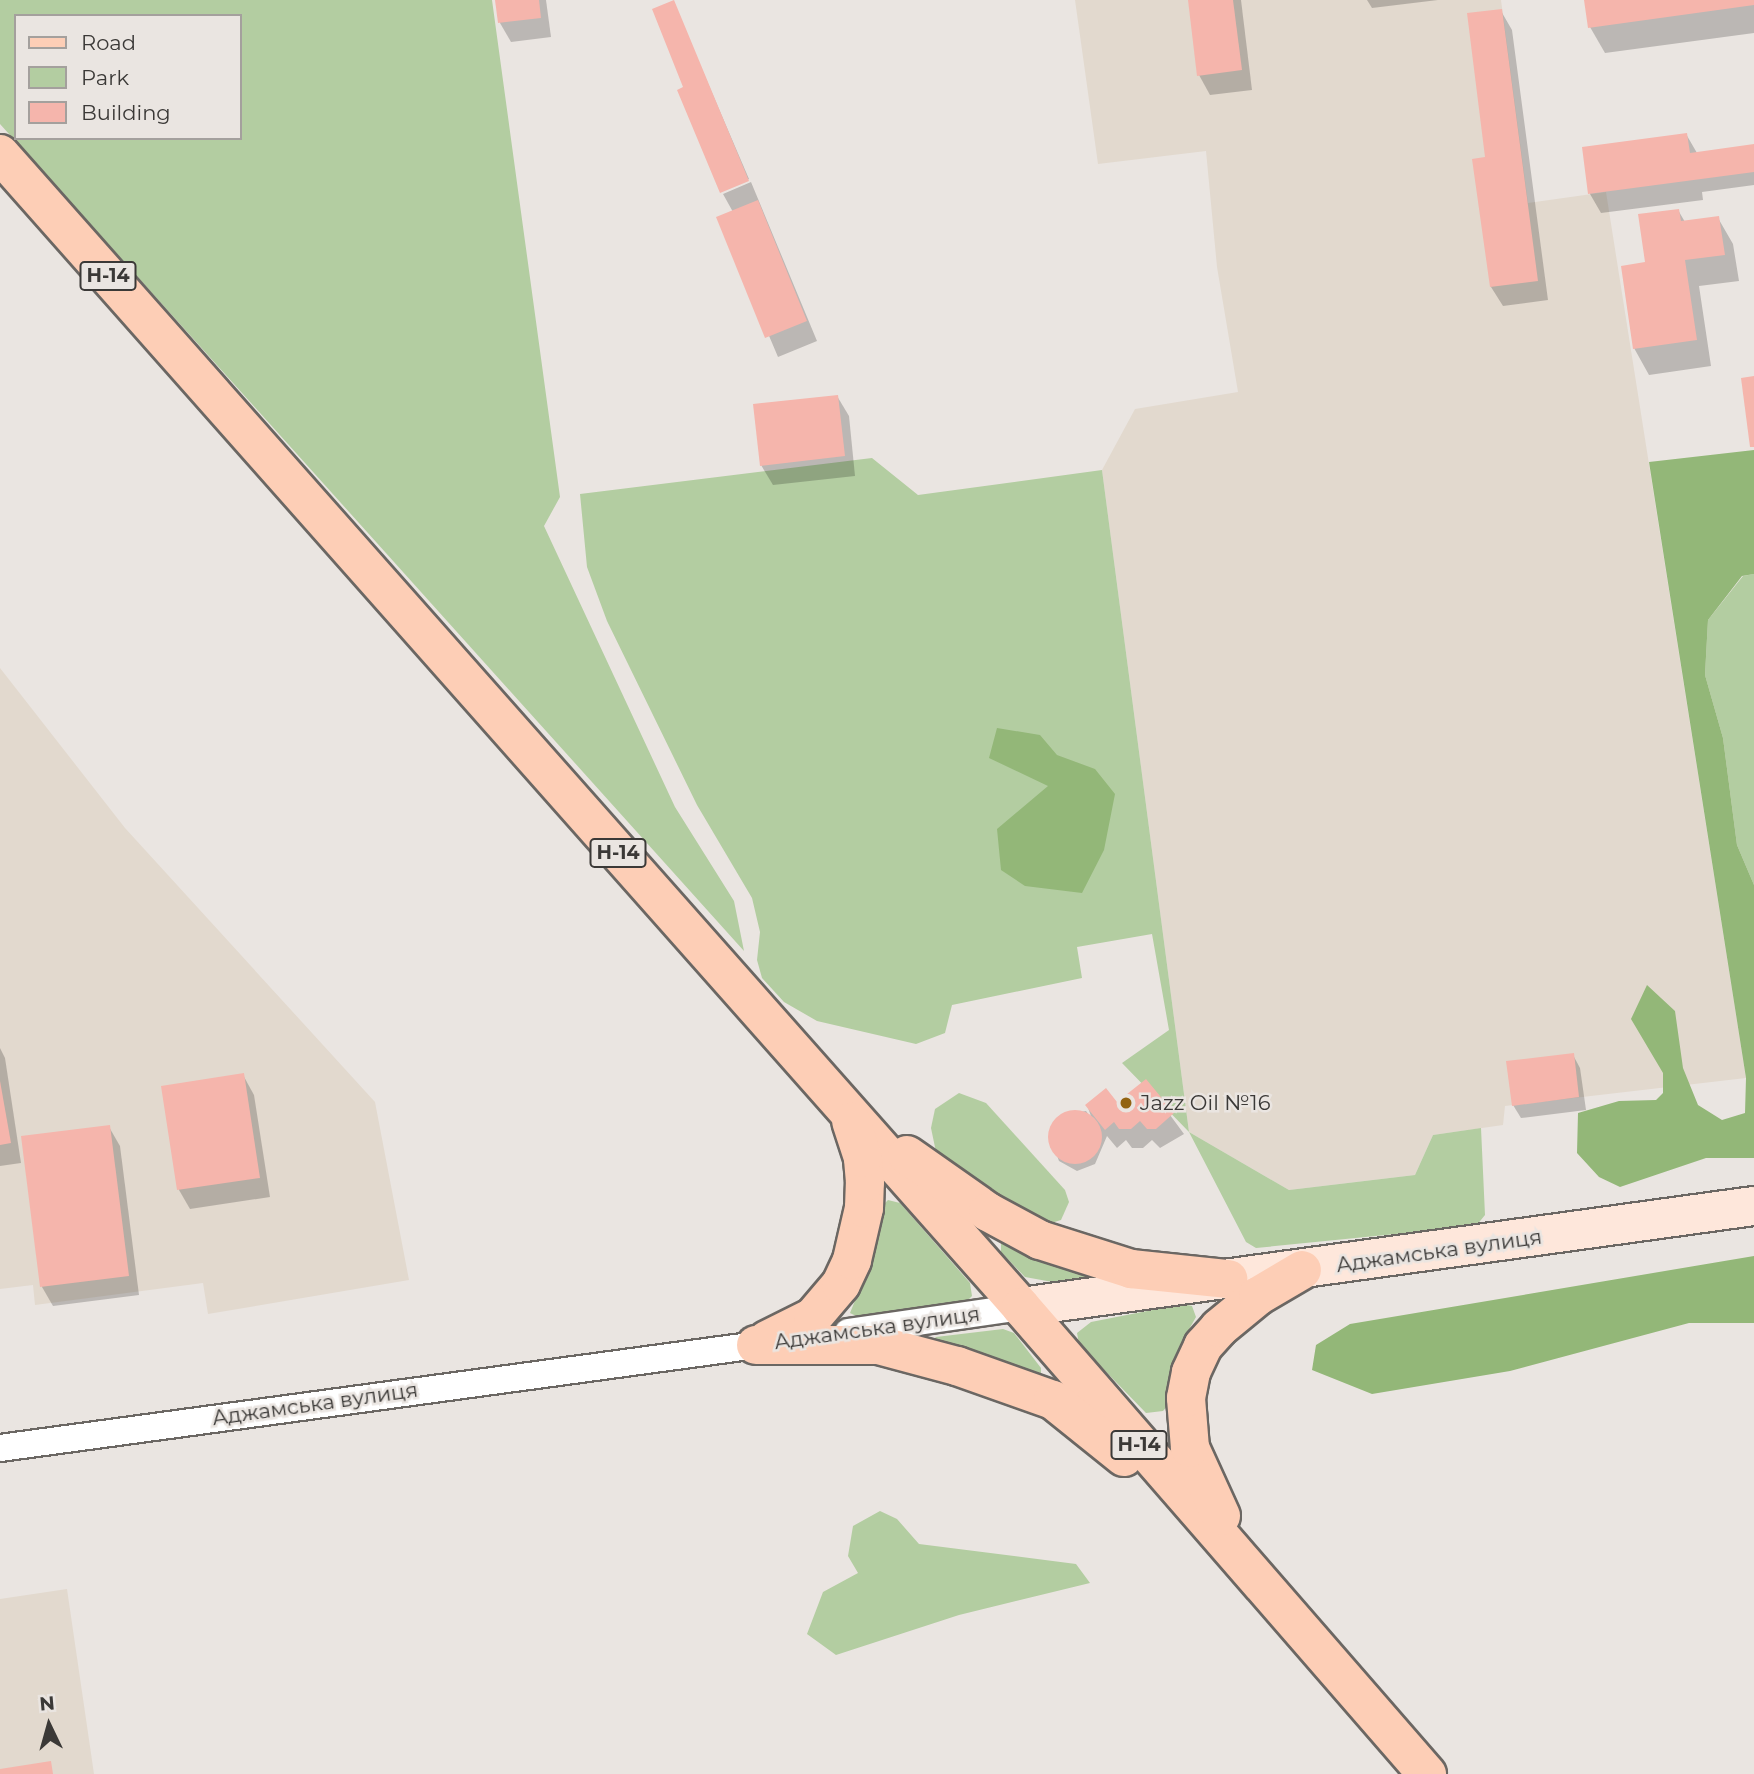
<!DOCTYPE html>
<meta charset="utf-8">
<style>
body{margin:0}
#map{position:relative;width:1754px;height:1774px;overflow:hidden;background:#eae5e1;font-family:Montserrat,sans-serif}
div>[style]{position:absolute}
.built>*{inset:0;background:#e2d9ce}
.green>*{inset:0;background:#b3cda1}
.forest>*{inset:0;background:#93b778}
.shadow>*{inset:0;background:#0003}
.building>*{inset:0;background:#f5b5ac}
.round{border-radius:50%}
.roads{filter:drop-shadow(2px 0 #6b6763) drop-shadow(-2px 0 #6b6763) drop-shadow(0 2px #6b6763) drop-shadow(0 -2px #6b6763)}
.minor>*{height:26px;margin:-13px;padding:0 13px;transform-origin:13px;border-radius:13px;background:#fff}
.secondary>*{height:38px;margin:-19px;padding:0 19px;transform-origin:19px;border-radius:19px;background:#fee7db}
.primary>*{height:38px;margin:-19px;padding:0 19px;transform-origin:19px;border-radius:19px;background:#fdceb6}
.dots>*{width:19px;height:19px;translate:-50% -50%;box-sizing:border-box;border:4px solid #eae5e1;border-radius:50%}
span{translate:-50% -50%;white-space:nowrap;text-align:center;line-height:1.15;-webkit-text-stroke:5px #eae5e1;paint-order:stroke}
.shield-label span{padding:2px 5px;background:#eae5e1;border:2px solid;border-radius:5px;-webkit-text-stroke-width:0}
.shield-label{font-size:19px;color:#3b3937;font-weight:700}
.poi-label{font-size:21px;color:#3b3937}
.left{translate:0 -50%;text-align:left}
.street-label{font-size:21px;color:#3b3937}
.legend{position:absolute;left:14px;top:14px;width:228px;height:126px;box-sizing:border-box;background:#eae5e1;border:2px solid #a4a09d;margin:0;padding:9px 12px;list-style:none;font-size:21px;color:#3b3937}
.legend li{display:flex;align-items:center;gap:14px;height:35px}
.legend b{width:35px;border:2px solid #a4a09d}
.north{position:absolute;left:14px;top:1690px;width:70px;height:70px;-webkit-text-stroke:5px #eae5e1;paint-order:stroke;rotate:355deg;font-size:19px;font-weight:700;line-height:28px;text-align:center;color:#3b3937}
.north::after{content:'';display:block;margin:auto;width:24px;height:32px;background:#3b3937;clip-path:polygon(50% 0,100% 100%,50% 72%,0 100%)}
</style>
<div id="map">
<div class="built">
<i style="clip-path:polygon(1075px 0,1501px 0,1528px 203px,1606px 192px,1746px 1078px,1505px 1106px,1503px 1125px,1433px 1135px,1415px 1175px,1289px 1190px,1189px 1132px,1102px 470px,1135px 409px,1238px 392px,1217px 267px,1206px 151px,1098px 164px)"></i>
<i style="clip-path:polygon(0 668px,125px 828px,375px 1102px,409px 1280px,208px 1314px,203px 1283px,35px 1305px,33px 1285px,0 1289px)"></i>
<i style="clip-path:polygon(67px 1589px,94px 1774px,0 1774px,0 1599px)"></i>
</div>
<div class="green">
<i style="clip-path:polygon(evenodd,0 0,492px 0,560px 497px,544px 526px,675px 807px,734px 901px,744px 951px,0 124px,0 0,16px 16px,240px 16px,240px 138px,16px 138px,16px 16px)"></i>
<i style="clip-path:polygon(872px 458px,918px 495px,1102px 470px,1189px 1132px,1289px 1190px,1415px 1175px,1433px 1135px,1481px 1128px,1485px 1215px,1476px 1226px,1256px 1248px,1246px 1242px,1189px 1132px,1122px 1063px,1169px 1030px,1152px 934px,1077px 947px,1082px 978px,952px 1005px,945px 1033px,916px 1044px,817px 1021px,784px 1002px,762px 978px,757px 960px,760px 932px,752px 898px,697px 805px,607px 621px,587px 567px,580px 494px)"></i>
<i style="clip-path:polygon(1754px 574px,1754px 885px,1737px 845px,1723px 738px,1705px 675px,1708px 620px,1743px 576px)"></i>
<i style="clip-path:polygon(959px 1093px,986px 1103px,1065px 1190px,1069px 1202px,1061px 1220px,1048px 1224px,991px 1198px,936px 1152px,931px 1128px,935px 1109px)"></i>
<i style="clip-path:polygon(888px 1200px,900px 1203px,970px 1283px,972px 1296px,966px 1302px,858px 1317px,850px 1313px,865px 1276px,883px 1205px)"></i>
<i style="clip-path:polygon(1001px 1239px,1094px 1276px,1058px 1283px,1025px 1277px,1001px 1252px)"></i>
<i style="clip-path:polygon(1183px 1304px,1192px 1306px,1196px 1317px,1179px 1347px,1171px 1402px,1163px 1411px,1146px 1413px,1079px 1344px,1077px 1333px,1091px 1322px)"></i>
<i style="clip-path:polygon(1003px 1329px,1014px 1333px,1041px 1368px,1041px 1378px,931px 1342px,936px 1337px)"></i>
<i style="clip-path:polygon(880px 1511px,897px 1519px,919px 1544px,1076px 1564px,1090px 1583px,959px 1615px,836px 1655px,807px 1634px,823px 1592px,858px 1573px,848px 1556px,853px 1526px)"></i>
</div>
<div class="forest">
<i style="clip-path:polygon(1754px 450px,1754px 574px,1742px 576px,1708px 620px,1705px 675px,1723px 738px,1737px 845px,1754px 885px,1754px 1158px,1706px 1158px,1620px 1187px,1599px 1177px,1577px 1153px,1578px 1113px,1619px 1101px,1656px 1100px,1663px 1093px,1663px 1073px,1631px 1019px,1647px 985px,1675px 1011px,1683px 1068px,1698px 1105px,1722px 1120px,1745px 1113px,1746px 1078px,1649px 462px)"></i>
<i style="clip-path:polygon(997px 728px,1040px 735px,1057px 755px,1095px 769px,1115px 794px,1104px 850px,1082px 893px,1025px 886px,1001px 870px,997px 829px,1048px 786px,989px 758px)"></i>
<i style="clip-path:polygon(1754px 1256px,1754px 1323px,1689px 1323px,1510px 1371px,1372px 1394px,1312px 1370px,1316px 1345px,1350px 1324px)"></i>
</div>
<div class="shadow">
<i style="clip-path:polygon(497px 0,546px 0,551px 37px,511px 42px,500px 23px)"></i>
<i style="clip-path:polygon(1189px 0,1241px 0,1252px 90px,1210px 95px,1199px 75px)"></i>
<i style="clip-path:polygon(1367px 0,1438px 0,1372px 8px)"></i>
<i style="clip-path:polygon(1586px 0,1754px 0,1754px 33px,1605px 53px,1590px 27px)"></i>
<i style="clip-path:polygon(673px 2px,749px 179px,721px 191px,686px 88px)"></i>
<i style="clip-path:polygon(1501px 11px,1512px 30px,1548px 300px,1503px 306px,1491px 287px,1474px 160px,1487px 158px)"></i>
<i style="clip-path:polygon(1686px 134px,1697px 153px,1754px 146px,1754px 185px,1702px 192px,1703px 200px,1601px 213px,1590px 194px,1584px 149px)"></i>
<i style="clip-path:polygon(751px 182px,817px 341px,778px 357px,719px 218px,733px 212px,723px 194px)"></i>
<i style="clip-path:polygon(1678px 210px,1685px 222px,1718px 218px,1733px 244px,1739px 281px,1699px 286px,1711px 366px,1649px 375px,1634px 348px,1647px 264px)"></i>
<i style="clip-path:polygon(837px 396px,849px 416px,855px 476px,773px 485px,761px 465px)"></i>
<i style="clip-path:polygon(0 1048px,5px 1058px,21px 1163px,0 1166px)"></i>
<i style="clip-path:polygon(1573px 1055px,1580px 1068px,1586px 1110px,1521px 1118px,1513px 1105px)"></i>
<i style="clip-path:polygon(243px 1075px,254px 1095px,270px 1197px,190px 1209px,179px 1190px,163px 1087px)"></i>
<i style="clip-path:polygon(1145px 1081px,1184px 1134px,1160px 1148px,1152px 1140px,1143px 1148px,1132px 1148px,1126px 1140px,1117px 1148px,1107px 1136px,1095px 1164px,1077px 1171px,1059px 1161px,1049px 1134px,1059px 1116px,1086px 1111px,1092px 1119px,1087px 1105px,1117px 1104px)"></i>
<i style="clip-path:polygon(109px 1127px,120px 1146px,139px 1295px,53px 1306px,42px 1287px,23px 1138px)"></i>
</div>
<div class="building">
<i style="clip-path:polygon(495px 0,539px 0,541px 18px,498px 23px)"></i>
<i style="clip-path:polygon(674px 0,749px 181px,720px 193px,677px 90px,683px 87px,652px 9px)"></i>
<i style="clip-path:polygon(1188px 0,1233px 0,1242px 70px,1197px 76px)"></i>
<i style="clip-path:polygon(1584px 0,1754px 0,1754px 5px,1588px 28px)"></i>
<i style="clip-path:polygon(1502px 9px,1538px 281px,1490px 287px,1472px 159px,1485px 157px,1467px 13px)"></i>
<i style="clip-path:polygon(1687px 133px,1690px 153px,1754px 144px,1754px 172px,1588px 194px,1582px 147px)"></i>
<i style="clip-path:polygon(758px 200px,807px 321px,765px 338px,716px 217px)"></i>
<i style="clip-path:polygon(1679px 209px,1681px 221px,1719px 216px,1725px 255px,1685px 260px,1697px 340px,1633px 349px,1621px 266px,1645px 262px,1638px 214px)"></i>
<i style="clip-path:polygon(1754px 376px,1754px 447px,1750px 447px,1741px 378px)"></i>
<i style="clip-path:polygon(838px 395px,845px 456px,760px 466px,753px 404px)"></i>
<i style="clip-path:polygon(1574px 1053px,1579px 1097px,1512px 1106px,1506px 1061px)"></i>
<i style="clip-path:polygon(244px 1073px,260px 1178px,177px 1190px,161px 1086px)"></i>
<i style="clip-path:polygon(1146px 1079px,1174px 1113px,1156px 1129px,1147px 1129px,1140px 1121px,1131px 1129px,1119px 1129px,1114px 1122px,1105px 1130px,1085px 1105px,1106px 1088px,1117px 1102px)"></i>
<i style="clip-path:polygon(0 1081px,11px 1143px,0 1145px)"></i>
<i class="round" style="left:1048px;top:1110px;width:54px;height:54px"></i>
<i style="clip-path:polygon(110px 1125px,129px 1276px,40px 1287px,21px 1136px)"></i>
<i style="clip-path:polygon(51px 1761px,53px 1774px,0 1774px,0 1769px)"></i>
</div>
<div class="roads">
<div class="minor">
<i style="left:848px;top:1332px;width:175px;rotate:-8.2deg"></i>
<i style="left:0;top:1448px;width:779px;rotate:-7.75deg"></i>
</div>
<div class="secondary">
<i style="left:1021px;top:1307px;width:740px;rotate:-7.85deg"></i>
</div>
<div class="primary">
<i style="left:0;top:154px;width:1540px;rotate:48.47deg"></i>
<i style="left:1021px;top:1307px;width:619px;rotate:49deg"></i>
<i style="left:907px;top:1155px;width:99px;rotate:35.1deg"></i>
<i style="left:988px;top:1212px;width:59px;rotate:28.3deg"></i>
<i style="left:1040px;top:1240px;width:96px;rotate:17.7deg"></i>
<i style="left:1131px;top:1269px;width:98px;rotate:5.9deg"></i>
<i style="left:767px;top:1340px;width:51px;rotate:-26.6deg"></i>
<i style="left:813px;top:1317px;width:43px;rotate:-49.7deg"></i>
<i style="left:841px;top:1284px;width:26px;rotate:-65deg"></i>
<i style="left:852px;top:1260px;width:53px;rotate:-77deg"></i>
<i style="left:864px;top:1208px;width:26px;rotate:-88deg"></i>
<i style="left:865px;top:1182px;width:24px;rotate:-95deg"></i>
<i style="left:863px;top:1158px;width:38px;rotate:-108deg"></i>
<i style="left:756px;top:1345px;width:122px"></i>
<i style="left:878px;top:1345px;width:82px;rotate:14.9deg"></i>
<i style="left:957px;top:1366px;width:102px;rotate:19.5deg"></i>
<i style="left:1053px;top:1400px;width:91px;rotate:38.8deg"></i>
<i style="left:1221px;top:1516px;width:75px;rotate:-114.5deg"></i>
<i style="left:1190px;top:1448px;width:50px;rotate:-94.6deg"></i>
<i style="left:1186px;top:1398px;width:26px;rotate:-79deg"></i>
<i style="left:1191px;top:1372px;width:29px;rotate:-65deg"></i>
<i style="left:1203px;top:1346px;width:24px;rotate:-48deg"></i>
<i style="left:1219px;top:1328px;width:50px;rotate:-39.4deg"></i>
<i style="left:1258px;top:1296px;width:51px;rotate:-30.6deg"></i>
</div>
</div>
<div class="dots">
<i style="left:1126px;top:1103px;background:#926311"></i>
</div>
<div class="shield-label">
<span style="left:108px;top:276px">Н-14</span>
<span style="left:618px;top:853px">Н-14</span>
<span style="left:1139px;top:1445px">Н-14</span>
</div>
<div class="poi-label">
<span class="left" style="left:1140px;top:1103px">Jazz Oil №16</span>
</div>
<div class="street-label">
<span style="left:1439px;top:1251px;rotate:-8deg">Аджамська вулиця</span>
<span style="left:877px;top:1328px;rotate:-8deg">Аджамська вулиця</span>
<span style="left:315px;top:1404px;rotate:-8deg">Аджамська вулиця</span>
</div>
<ul class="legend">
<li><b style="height:9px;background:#fdceb6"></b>Road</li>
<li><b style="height:19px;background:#b3cda1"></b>Park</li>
<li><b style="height:19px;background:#f5b5ac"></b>Building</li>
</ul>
<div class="north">N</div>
</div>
